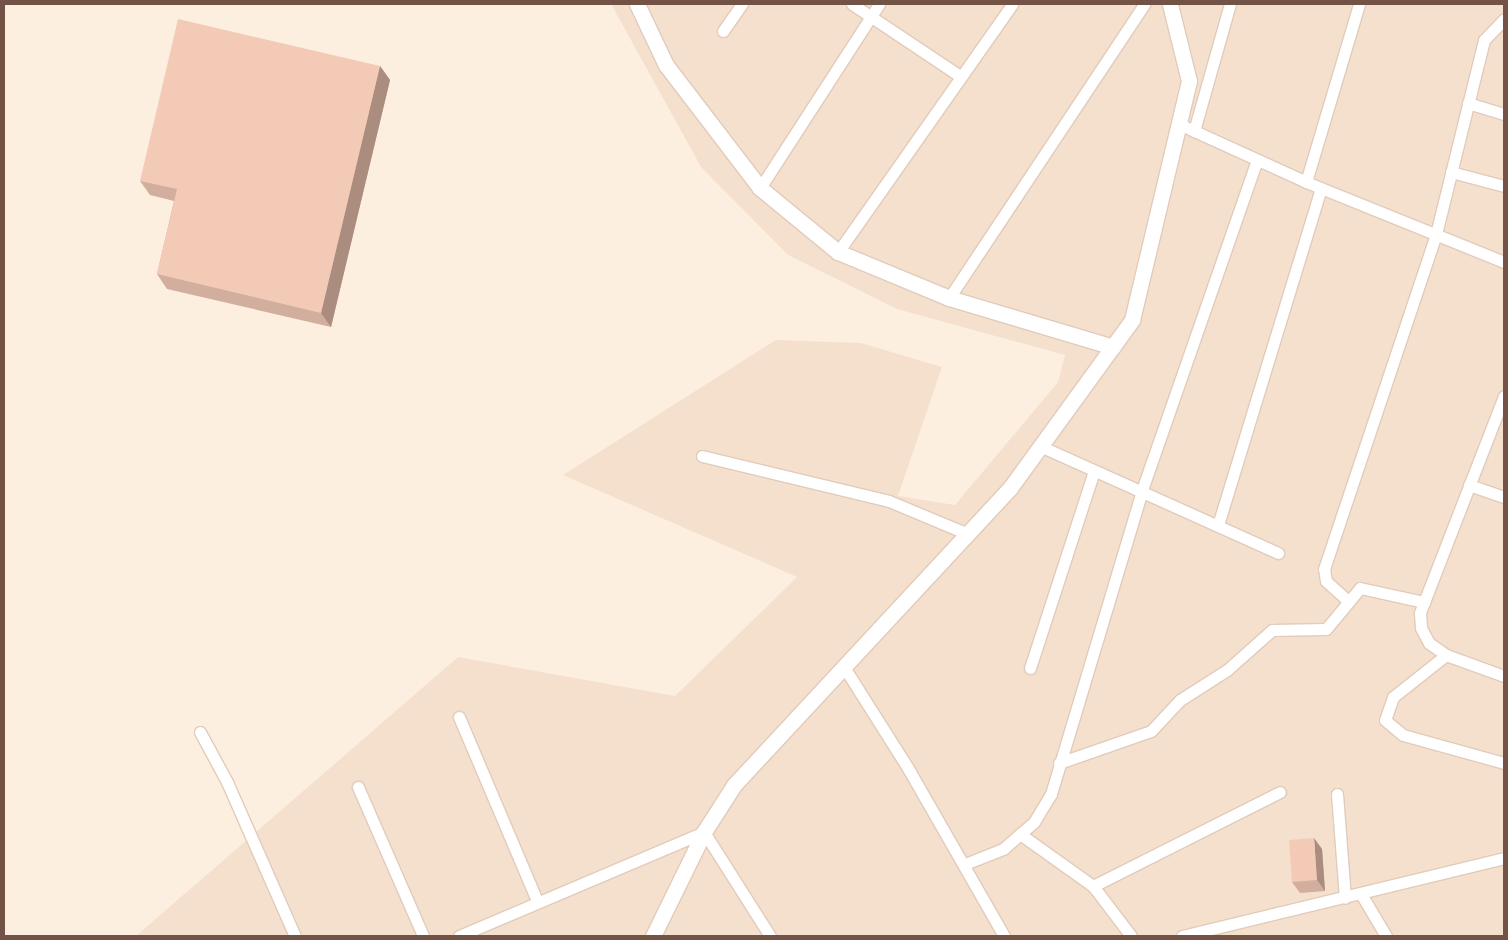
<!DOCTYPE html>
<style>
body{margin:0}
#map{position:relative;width:1508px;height:940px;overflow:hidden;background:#fdefdf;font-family:Jost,sans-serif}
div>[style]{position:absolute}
.residential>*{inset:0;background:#f4e0cd}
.roads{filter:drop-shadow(1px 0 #e1cbbb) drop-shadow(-1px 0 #e1cbbb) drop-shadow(0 1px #e1cbbb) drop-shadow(0 -1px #e1cbbb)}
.minor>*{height:11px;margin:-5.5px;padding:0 5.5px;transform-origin:5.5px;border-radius:5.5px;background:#fff}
.tertiary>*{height:15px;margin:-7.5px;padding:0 7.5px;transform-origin:7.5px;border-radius:7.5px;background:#fff}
.wall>*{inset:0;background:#d1ae9d}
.shaded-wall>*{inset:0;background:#aa8d7f}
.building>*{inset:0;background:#f3cab6}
span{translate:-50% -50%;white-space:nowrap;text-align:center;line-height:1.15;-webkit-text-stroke:5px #fff3e6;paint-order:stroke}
.frame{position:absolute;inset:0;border:5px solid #735346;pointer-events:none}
</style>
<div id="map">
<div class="residential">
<i style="clip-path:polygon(611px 4px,1504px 4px,1504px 936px,136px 936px,458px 657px,675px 696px,797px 577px,563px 475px,776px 340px,861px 343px,942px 367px,898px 496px,955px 505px,1058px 382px,1065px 355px,897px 309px,788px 255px,701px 167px)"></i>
</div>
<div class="roads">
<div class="minor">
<i style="left:852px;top:4px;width:130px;rotate:33.7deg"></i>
<i style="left:723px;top:31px;width:33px;rotate:-55deg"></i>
<i style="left:1468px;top:103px;width:38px;rotate:17deg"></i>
<i style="left:1179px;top:124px;width:140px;rotate:24.5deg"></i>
<i style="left:1306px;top:182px;width:214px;rotate:22deg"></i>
<i style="left:1194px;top:131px;width:132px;rotate:-74.2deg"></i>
<i style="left:1451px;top:172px;width:55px;rotate:14.8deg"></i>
<i style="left:1306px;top:182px;width:186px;rotate:-73.4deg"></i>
<i style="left:760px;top:188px;width:219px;rotate:-57.1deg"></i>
<i style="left:838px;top:252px;width:303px;rotate:-54.9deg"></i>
<i style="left:949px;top:298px;width:353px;rotate:-56.4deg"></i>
<i style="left:1504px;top:396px;width:233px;rotate:111.2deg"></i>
<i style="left:1420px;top:613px;width:15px;rotate:86deg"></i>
<i style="left:1421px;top:628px;width:17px;rotate:62deg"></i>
<i style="left:1429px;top:643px;width:21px;rotate:35deg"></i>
<i style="left:1446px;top:655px;width:62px;rotate:19.9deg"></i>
<i style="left:1040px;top:446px;width:261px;rotate:24.2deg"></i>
<i style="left:702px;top:456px;width:192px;rotate:13.5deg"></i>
<i style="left:889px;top:501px;width:86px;rotate:22.7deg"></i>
<i style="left:1469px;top:485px;width:37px;rotate:19deg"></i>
<i style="left:1218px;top:525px;width:352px;rotate:-73deg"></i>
<i style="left:1347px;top:600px;width:28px;rotate:-138deg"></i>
<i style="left:1326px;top:581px;width:12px;rotate:-99deg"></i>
<i style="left:1324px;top:569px;width:353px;rotate:-71.5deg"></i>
<i style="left:1436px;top:234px;width:200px;rotate:-76.1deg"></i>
<i style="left:1484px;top:40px;width:29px;rotate:-46deg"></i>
<i style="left:1446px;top:655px;width:68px;rotate:141.6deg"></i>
<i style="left:1393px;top:697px;width:24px;rotate:109deg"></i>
<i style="left:1385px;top:720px;width:23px;rotate:40deg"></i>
<i style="left:1403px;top:735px;width:105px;rotate:15.5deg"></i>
<i style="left:844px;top:667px;width:122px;rotate:57.7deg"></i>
<i style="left:909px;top:770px;width:191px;rotate:60.2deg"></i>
<i style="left:1030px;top:668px;width:207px;rotate:-72deg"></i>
<i style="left:459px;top:717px;width:200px;rotate:67deg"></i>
<i style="left:200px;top:732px;width:57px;rotate:61.6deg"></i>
<i style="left:227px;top:782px;width:168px;rotate:66.2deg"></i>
<i style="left:1059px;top:763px;width:97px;rotate:-19.2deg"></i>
<i style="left:1151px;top:731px;width:42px;rotate:-46.9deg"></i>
<i style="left:1180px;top:700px;width:56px;rotate:-32.6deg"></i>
<i style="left:1227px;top:670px;width:60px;rotate:-41.6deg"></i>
<i style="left:1272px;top:630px;width:54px;rotate:-1.1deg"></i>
<i style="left:1326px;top:629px;width:53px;rotate:-50.3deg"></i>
<i style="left:1360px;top:588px;width:66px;rotate:12.3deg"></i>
<i style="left:358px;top:787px;width:163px;rotate:66.4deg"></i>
<i style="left:1337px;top:794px;width:104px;rotate:85.6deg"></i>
<i style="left:1020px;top:834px;width:90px;rotate:35.5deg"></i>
<i style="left:1093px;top:886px;width:63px;rotate:52.8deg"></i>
<i style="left:965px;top:864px;width:41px;rotate:-21.5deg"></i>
<i style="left:1003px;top:849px;width:41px;rotate:-41.1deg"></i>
<i style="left:1034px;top:822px;width:33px;rotate:-59deg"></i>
<i style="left:1051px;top:794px;width:317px;rotate:-73.3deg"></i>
<i style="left:1142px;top:490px;width:349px;rotate:-70.8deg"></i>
<i style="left:1093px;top:886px;width:209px;rotate:-26.7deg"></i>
<i style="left:1361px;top:894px;width:49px;rotate:59.2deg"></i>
<i style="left:459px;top:936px;width:266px;rotate:-23deg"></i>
<i style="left:704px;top:832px;width:123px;rotate:57.6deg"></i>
<i style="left:1182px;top:936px;width:331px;rotate:-13.6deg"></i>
</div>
<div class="tertiary">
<i style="left:637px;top:4px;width:68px;rotate:64.6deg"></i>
<i style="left:666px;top:65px;width:155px;rotate:52.6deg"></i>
<i style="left:760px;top:188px;width:101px;rotate:39.4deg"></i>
<i style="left:838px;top:252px;width:120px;rotate:22.5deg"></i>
<i style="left:949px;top:298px;width:171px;rotate:16.6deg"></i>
<i style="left:653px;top:936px;width:116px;rotate:-63.9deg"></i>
<i style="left:704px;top:832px;width:56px;rotate:-57.4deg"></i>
<i style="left:734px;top:785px;width:405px;rotate:-47.1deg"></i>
<i style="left:1010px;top:488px;width:208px;rotate:-54deg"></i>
<i style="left:1132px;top:320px;width:246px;rotate:-76.6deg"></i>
<i style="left:1189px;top:81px;width:79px;rotate:-103.9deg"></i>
</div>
</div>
<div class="wall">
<i style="clip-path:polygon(380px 66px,390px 80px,331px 327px,167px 289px,157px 274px,174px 201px,150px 195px,140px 181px)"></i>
<i style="clip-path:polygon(1322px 849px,1325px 891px,1300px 893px,1292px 882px)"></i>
</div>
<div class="shaded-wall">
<i style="clip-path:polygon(380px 66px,390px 80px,331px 327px,321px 313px)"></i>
<i style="clip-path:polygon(1314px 838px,1322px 849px,1325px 891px,1317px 880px)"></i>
</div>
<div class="building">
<i style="clip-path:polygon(178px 19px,380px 66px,321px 313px,157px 274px,177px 189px,140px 181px)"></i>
<i style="clip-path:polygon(1314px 838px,1317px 880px,1292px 882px,1289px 840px)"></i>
</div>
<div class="frame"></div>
</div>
